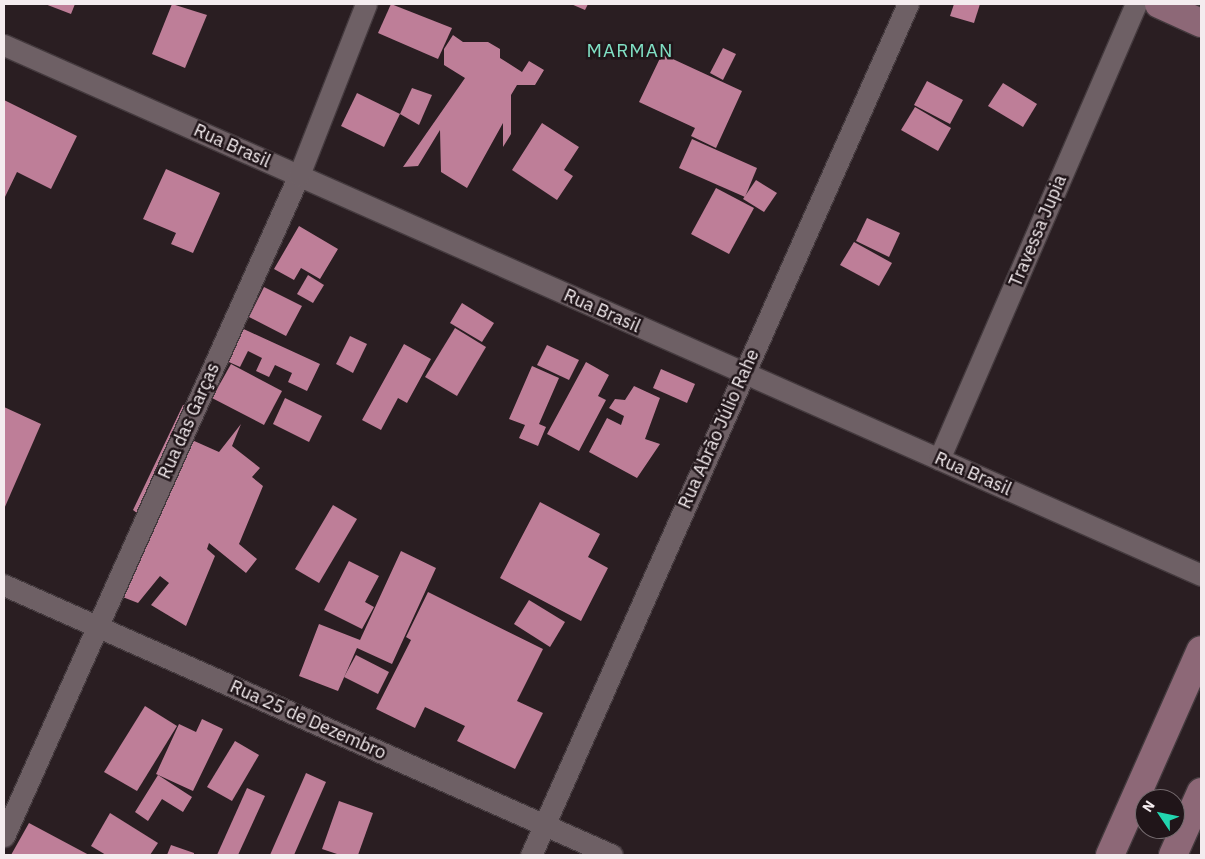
<!DOCTYPE html>
<meta charset="utf-8">
<style>
body{margin:0}
#map{position:relative;width:1205px;height:859px;overflow:hidden;background:#2a1e22;font-family:"IBM Plex Sans",sans-serif}
div>[style]{position:absolute}
.building>*{inset:0;background:#be7e98}
.roads{filter:drop-shadow(1px 0 #443a3e) drop-shadow(-1px 0 #443a3e) drop-shadow(0 1px #443a3e) drop-shadow(0 -1px #443a3e)}
.minor>*{height:21px;margin:-10.5px;padding:0 10.5px;transform-origin:10.5px;border-radius:10.5px;background:#6e6065}
.secondary>*{height:28px;margin:-14px;padding:0 14px;transform-origin:14px;border-radius:14px;background:#8d6877}
span{translate:-50% -50%;white-space:nowrap;text-align:center;line-height:1.15;-webkit-text-stroke:5px #201519;paint-order:stroke}
.street-label{font-size:18px;color:#f4ecef}
.neighbourhood-label{font-size:19px;color:#80e0c5;letter-spacing:1px}
.frame{position:absolute;inset:0;border:5px solid #f4ecef;pointer-events:none}
.north{position:absolute;left:1135px;top:789px;width:50px;height:50px;box-sizing:border-box;background:#201519;border:1px solid #756b6f;border-radius:50%;rotate:304deg;font-size:14px;font-weight:700;line-height:20px;text-align:center;color:#f4ecef}
.north::after{content:'';display:block;margin:auto;width:18px;height:22px;background:#22d5af;clip-path:polygon(50% 0,100% 100%,50% 72%,0 100%)}
</style>
<div id="map">
<div class="building">
<i style="clip-path:polygon(45px 4px,75px 4px,71px 14px)"></i>
<i style="clip-path:polygon(172px 4px,207px 15px,185px 68px,152px 54px)"></i>
<i style="clip-path:polygon(391px 4px,452px 28px,438px 59px,378px 33px)"></i>
<i style="clip-path:polygon(571px 4px,588px 4px,585px 10px)"></i>
<i style="clip-path:polygon(954px 4px,980px 4px,974px 23px,950px 16px)"></i>
<i style="clip-path:polygon(453px 35px,463px 42px,488px 42px,500px 49px,500px 58px,522px 72px,529px 61px,544px 70px,535px 85px,517px 85px,511px 95px,511px 134px,503px 147px,503px 123px,467px 188px,441px 172px,440px 130px,418px 166px,403px 167px,465px 78px,444px 65px,444px 49px)"></i>
<i style="clip-path:polygon(723px 48px,736px 54px,723px 80px,710px 73px)"></i>
<i style="clip-path:polygon(662px 54px,742px 91px,716px 148px,691px 136px,695px 128px,639px 102px)"></i>
<i style="clip-path:polygon(927px 81px,963px 100px,950px 124px,914px 105px)"></i>
<i style="clip-path:polygon(1003px 83px,1037px 104px,1023px 127px,988px 106px)"></i>
<i style="clip-path:polygon(412px 88px,432px 95px,419px 125px,400px 114px)"></i>
<i style="clip-path:polygon(357px 93px,400px 114px,384px 147px,341px 126px)"></i>
<i style="clip-path:polygon(4px 100px,77px 136px,51px 189px,17px 172px,4px 199px)"></i>
<i style="clip-path:polygon(915px 107px,951px 128px,938px 151px,901px 130px)"></i>
<i style="clip-path:polygon(542px 123px,579px 147px,564px 170px,573px 176px,557px 200px,512px 170px)"></i>
<i style="clip-path:polygon(692px 139px,757px 168px,745px 197px,679px 168px)"></i>
<i style="clip-path:polygon(166px 169px,220px 193px,193px 253px,171px 244px,176px 233px,143px 219px)"></i>
<i style="clip-path:polygon(756px 180px,777px 193px,764px 212px,743px 199px)"></i>
<i style="clip-path:polygon(716px 188px,754px 208px,729px 254px,691px 234px)"></i>
<i style="clip-path:polygon(867px 218px,900px 233px,889px 257px,856px 241px)"></i>
<i style="clip-path:polygon(299px 226px,338px 249px,320px 279px,301px 268px,294px 280px,274px 269px)"></i>
<i style="clip-path:polygon(854px 242px,892px 263px,879px 286px,840px 265px)"></i>
<i style="clip-path:polygon(308px 275px,324px 285px,313px 303px,297px 294px)"></i>
<i style="clip-path:polygon(264px 287px,302px 306px,286px 336px,249px 317px)"></i>
<i style="clip-path:polygon(462px 303px,494px 323px,482px 342px,450px 323px)"></i>
<i style="clip-path:polygon(235px 325px,320px 364px,307px 391px,288px 382px,292px 373px,275px 365px,269px 377px,256px 371px,262px 358px,248px 351px,240px 367px,220px 358px)"></i>
<i style="clip-path:polygon(455px 328px,486px 347px,457px 396px,425px 377px)"></i>
<i style="clip-path:polygon(350px 336px,367px 344px,353px 373px,336px 364px)"></i>
<i style="clip-path:polygon(404px 344px,431px 359px,407px 403px,398px 398px,381px 430px,362px 420px)"></i>
<i style="clip-path:polygon(547px 345px,579px 360px,569px 380px,537px 365px)"></i>
<i style="clip-path:polygon(586px 362px,609px 375px,598px 396px,606px 400px,579px 451px,547px 434px)"></i>
<i style="clip-path:polygon(231px 364px,282px 391px,264px 425px,212px 398px)"></i>
<i style="clip-path:polygon(532px 366px,559px 378px,539px 424px,546px 427px,538px 446px,519px 438px,525px 425px,509px 419px)"></i>
<i style="clip-path:polygon(661px 369px,695px 384px,687px 403px,653px 388px)"></i>
<i style="clip-path:polygon(634px 386px,660px 398px,645px 439px,660px 444px,637px 478px,589px 452px,607px 418px,621px 425px,624px 416px,609px 408px,615px 399px,625px 400px)"></i>
<i style="clip-path:polygon(285px 398px,322px 416px,309px 442px,273px 424px)"></i>
<i style="clip-path:polygon(183px 405px,203px 413px,192px 440px,219px 452px,241px 424px,232px 446px,260px 468px,252px 477px,263px 486px,239px 544px,257px 559px,246px 573px,209px 543px,207px 549px,215px 556px,186px 626px,151px 605px,169px 583px,160px 576px,138px 603px,115px 594px,145px 519px,133px 510px)"></i>
<i style="clip-path:polygon(4px 407px,41px 424px,4px 509px)"></i>
<i style="clip-path:polygon(540px 502px,600px 534px,588px 557px,608px 568px,581px 621px,500px 578px)"></i>
<i style="clip-path:polygon(333px 505px,357px 519px,319px 583px,295px 569px)"></i>
<i style="clip-path:polygon(401px 551px,436px 568px,392px 664px,357px 648px,338px 691px,299px 676px,319px 624px,360px 640px)"></i>
<i style="clip-path:polygon(349px 561px,379px 576px,365px 602px,374px 607px,362px 629px,324px 610px)"></i>
<i style="clip-path:polygon(428px 592px,543px 649px,517px 701px,543px 713px,515px 769px,457px 741px,465px 726px,425px 707px,415px 728px,376px 709px,411px 640px,406px 637px)"></i>
<i style="clip-path:polygon(529px 600px,565px 622px,550px 647px,514px 624px)"></i>
<i style="clip-path:polygon(356px 655px,389px 672px,378px 694px,344px 677px)"></i>
<i style="clip-path:polygon(145px 706px,177px 726px,137px 791px,104px 772px)"></i>
<i style="clip-path:polygon(202px 719px,223px 729px,193px 791px,156px 774px,179px 724px,196px 732px)"></i>
<i style="clip-path:polygon(235px 741px,259px 755px,232px 801px,207px 787px)"></i>
<i style="clip-path:polygon(306px 773px,326px 782px,294px 855px,270px 855px)"></i>
<i style="clip-path:polygon(158px 775px,192px 797px,183px 812px,162px 799px,148px 821px,135px 812px)"></i>
<i style="clip-path:polygon(247px 788px,265px 796px,238px 855px,217px 855px)"></i>
<i style="clip-path:polygon(339px 801px,373px 813px,358px 855px,340px 855px,322px 849px)"></i>
<i style="clip-path:polygon(110px 813px,158px 843px,150px 855px,106px 855px,91px 846px)"></i>
<i style="clip-path:polygon(29px 823px,89px 855px,11px 855px)"></i>
<i style="clip-path:polygon(171px 845px,194px 853px,194px 855px,167px 855px)"></i>
</div>
<div class="roads">
<div class="minor">
<i style="left:4px;top:45px;width:1309px;rotate:23.88deg"></i>
<i style="left:939px;top:459px;width:496px;rotate:-66.6deg"></i>
<i style="left:4px;top:585px;width:665px;rotate:23.94deg"></i>
<i style="left:4px;top:836px;width:724px;rotate:-65.95deg"></i>
<i style="left:299px;top:175px;width:184px;rotate:-68.6deg"></i>
<i style="left:531px;top:855px;width:931px;rotate:-66.11deg"></i>
</div>
<div class="secondary">
<i style="left:1159px;top:4px;width:46px;rotate:24.3deg"></i>
<i style="left:1110px;top:855px;width:224px;rotate:-66.1deg"></i>
<i style="left:1173px;top:855px;width:69px;rotate:-66deg"></i>
</div>
</div>
<div class="street-label">
<span style="left:232px;top:146px;rotate:24deg">Rua Brasil</span>
<span style="left:1038px;top:231px;rotate:-67deg">Travessa Jupia</span>
<span style="left:602px;top:311px;rotate:24deg">Rua Brasil</span>
<span style="left:189px;top:421px;rotate:-66deg">Rua das Garças</span>
<span style="left:719px;top:429px;rotate:-66deg">Rua Abrão Júlio Rahe</span>
<span style="left:973px;top:474px;rotate:24deg">Rua Brasil</span>
<span style="left:308px;top:720px;rotate:24deg">Rua 25 de Dezembro</span>
</div>
<div class="neighbourhood-label">
<span style="left:630px;top:51px">MARMAN</span>
</div>
<div class="frame"></div>
<div class="north">N</div>
</div>
